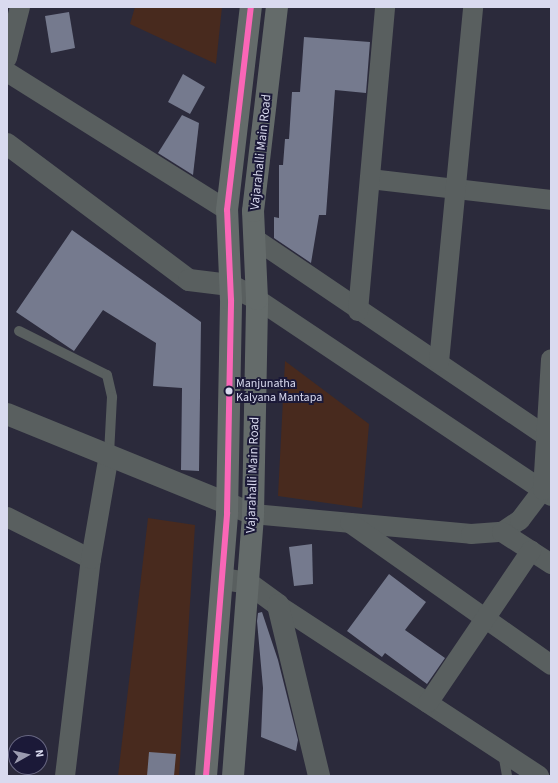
<!DOCTYPE html>
<style>
body{margin:0}
#map{position:relative;width:558px;height:783px;overflow:hidden;background:#2b2a3b;font-family:"Source Sans 3",sans-serif}
div>[style]{position:absolute}
.green>*{inset:0;background:#482a1e}
.building>*{inset:0;background:#757a8e}
.service>*{height:10px;margin:-5px;padding:0 5px;transform-origin:5px;border-radius:5px;background:#595f5f}
.minor>*{height:20px;margin:-10px;padding:0 10px;transform-origin:10px;border-radius:10px;background:#595f5f}
.tertiary>*{height:22px;margin:-11px;padding:0 11px;transform-origin:11px;border-radius:11px;background:#595f5f}
.secondary>*{height:22px;margin:-11px;padding:0 11px;transform-origin:11px;border-radius:11px;background:#646b6a}
.bus-1>*{height:6px;margin:-3px;padding:0 3px;transform-origin:3px;border-radius:3px;background:#fa66b7}
.dots>*{width:11px;height:11px;translate:-50% -50%;box-sizing:border-box;border:2px solid #1b1938;border-radius:50%}
span{translate:-50% -50%;white-space:nowrap;text-align:center;line-height:1.15;-webkit-text-stroke:4px #1b1938;paint-order:stroke}
.bus-label{font-size:12px;color:#d9daef}
.left{translate:0 -50%;text-align:left}
.street-label{font-size:13px;color:#d9daef}
.frame{position:absolute;inset:0;border:8px solid #d9daef;pointer-events:none}
.north{position:absolute;left:8px;top:735px;width:40px;height:40px;box-sizing:border-box;background:#1b1938;border:1px solid #676681;border-radius:50%;rotate:82deg;font-size:11px;font-weight:700;line-height:16px;text-align:center;color:#d9daef}
.north::after{content:'';display:block;margin:auto;width:14px;height:18px;background:#9c9cb0;clip-path:polygon(50% 0,100% 100%,50% 72%,0 100%)}
</style>
<div id="map">
<div class="green">
<i style="clip-path:polygon(135px 7px,222px 7px,216px 64px,130px 24px)"></i>
<i style="clip-path:polygon(285px 361px,369px 424px,362px 508px,278px 496px)"></i>
<i style="clip-path:polygon(148px 518px,195px 525px,179px 776px,118px 776px)"></i>
</div>
<div class="building">
<i style="clip-path:polygon(69px 12px,75px 48px,51px 53px,45px 16px)"></i>
<i style="clip-path:polygon(304px 37px,370px 42px,366px 93px,335px 90px,326px 215px,319px 215px,311px 263px,274px 238px,274px 217px,279px 218px,279px 165px,283px 165px,285px 139px,289px 139px,292px 92px,300px 92px)"></i>
<i style="clip-path:polygon(183px 74px,205px 87px,190px 114px,168px 102px)"></i>
<i style="clip-path:polygon(182px 115px,199px 123px,193px 175px,158px 153px)"></i>
<i style="clip-path:polygon(72px 230px,201px 322px,199px 471px,181px 470px,182px 388px,153px 386px,156px 343px,103px 310px,74px 351px,16px 312px)"></i>
<i style="clip-path:polygon(312px 544px,313px 584px,294px 586px,289px 547px)"></i>
<i style="clip-path:polygon(389px 574px,426px 602px,405px 630px,445px 658px,427px 684px,385px 653px,382px 657px,347px 631px)"></i>
<i style="clip-path:polygon(262px 612px,278px 660px,298px 740px,296px 751px,261px 737px,263px 688px,257px 621px,258px 613px)"></i>
<i style="clip-path:polygon(149px 752px,176px 754px,174px 776px,147px 776px)"></i>
</div>
<div class="service">
<i style="left:19px;top:331px;width:98px;rotate:26.6deg"></i>
<i style="left:107px;top:375px;width:23px;rotate:77deg"></i>
<i style="left:112px;top:397px;width:58px;rotate:93deg"></i>
<i style="left:503px;top:753px;width:23px;rotate:80deg"></i>
</div>
<div class="minor">
<i style="left:7px;top:58px;width:53px;rotate:-75.7deg"></i>
<i style="left:7px;top:72px;width:260px;rotate:32.1deg"></i>
<i style="left:370px;top:179px;width:182px;rotate:6.6deg"></i>
<i style="left:255px;top:239px;width:351px;rotate:34.1deg"></i>
<i style="left:257px;top:299px;width:354px;rotate:33.8deg"></i>
<i style="left:358px;top:311px;width:305px;rotate:-84.9deg"></i>
<i style="left:439px;top:362px;width:357px;rotate:-84.5deg"></i>
<i style="left:253px;top:514px;width:219px;rotate:5.2deg"></i>
<i style="left:471px;top:534px;width:31px;rotate:-4deg"></i>
<i style="left:502px;top:532px;width:22px;rotate:-34deg"></i>
<i style="left:520px;top:520px;width:38px;rotate:-53deg"></i>
<i style="left:543px;top:490px;width:131px;rotate:-86.5deg"></i>
<i style="left:7px;top:517px;width:94px;rotate:26.6deg"></i>
<i style="left:350px;top:523px;width:246px;rotate:35.2deg"></i>
<i style="left:502px;top:532px;width:59px;rotate:33.1deg"></i>
<i style="left:278px;top:605px;width:312px;rotate:33.2deg"></i>
<i style="left:428px;top:703px;width:184px;rotate:-55.9deg"></i>
<i style="left:65px;top:776px;width:219px;rotate:-83.2deg"></i>
<i style="left:91px;top:559px;width:106px;rotate:-80.2deg"></i>
</div>
<div class="tertiary">
<i style="left:7px;top:144px;width:227px;rotate:36.8deg"></i>
<i style="left:189px;top:280px;width:41px;rotate:7deg"></i>
<i style="left:230px;top:285px;width:30px;rotate:27deg"></i>
<i style="left:7px;top:414px;width:266px;rotate:22.1deg"></i>
<i style="left:223px;top:579px;width:25px;rotate:9deg"></i>
<i style="left:248px;top:583px;width:37px;rotate:36deg"></i>
<i style="left:278px;top:605px;width:176px;rotate:76.5deg"></i>
</div>
<div class="secondary">
<i style="left:206px;top:776px;width:264px;rotate:-85.4deg"></i>
<i style="left:227px;top:513px;width:213px;rotate:-88.9deg"></i>
<i style="left:231px;top:300px;width:90px;rotate:-92.5deg"></i>
<i style="left:227px;top:210px;width:204px;rotate:-83.3deg"></i>
<i style="left:233px;top:776px;width:263px;rotate:-85.6deg"></i>
<i style="left:253px;top:514px;width:215px;rotate:-88.9deg"></i>
<i style="left:257px;top:299px;width:88px;rotate:-92.6deg"></i>
<i style="left:253px;top:211px;width:205px;rotate:-83.3deg"></i>
</div>
<div class="bus-1">
<i style="left:206px;top:776px;width:264px;rotate:-85.4deg"></i>
<i style="left:227px;top:513px;width:213px;rotate:-88.9deg"></i>
<i style="left:231px;top:300px;width:90px;rotate:-92.5deg"></i>
<i style="left:227px;top:210px;width:204px;rotate:-83.3deg"></i>
</div>
<div class="dots">
<i style="left:229px;top:391px;background:#d9daef"></i>
</div>
<div class="bus-label">
<span class="left" style="left:236px;top:391px">Manjunatha<br>Kalyana Mantapa</span>
</div>
<div class="street-label">
<span style="left:261px;top:152px;rotate:-84deg">Vajarahalli Main Road</span>
<span style="left:253px;top:475px;rotate:-88deg">Vajarahalli Main Road</span>
</div>
<div class="frame"></div>
<div class="north">N</div>
</div>
